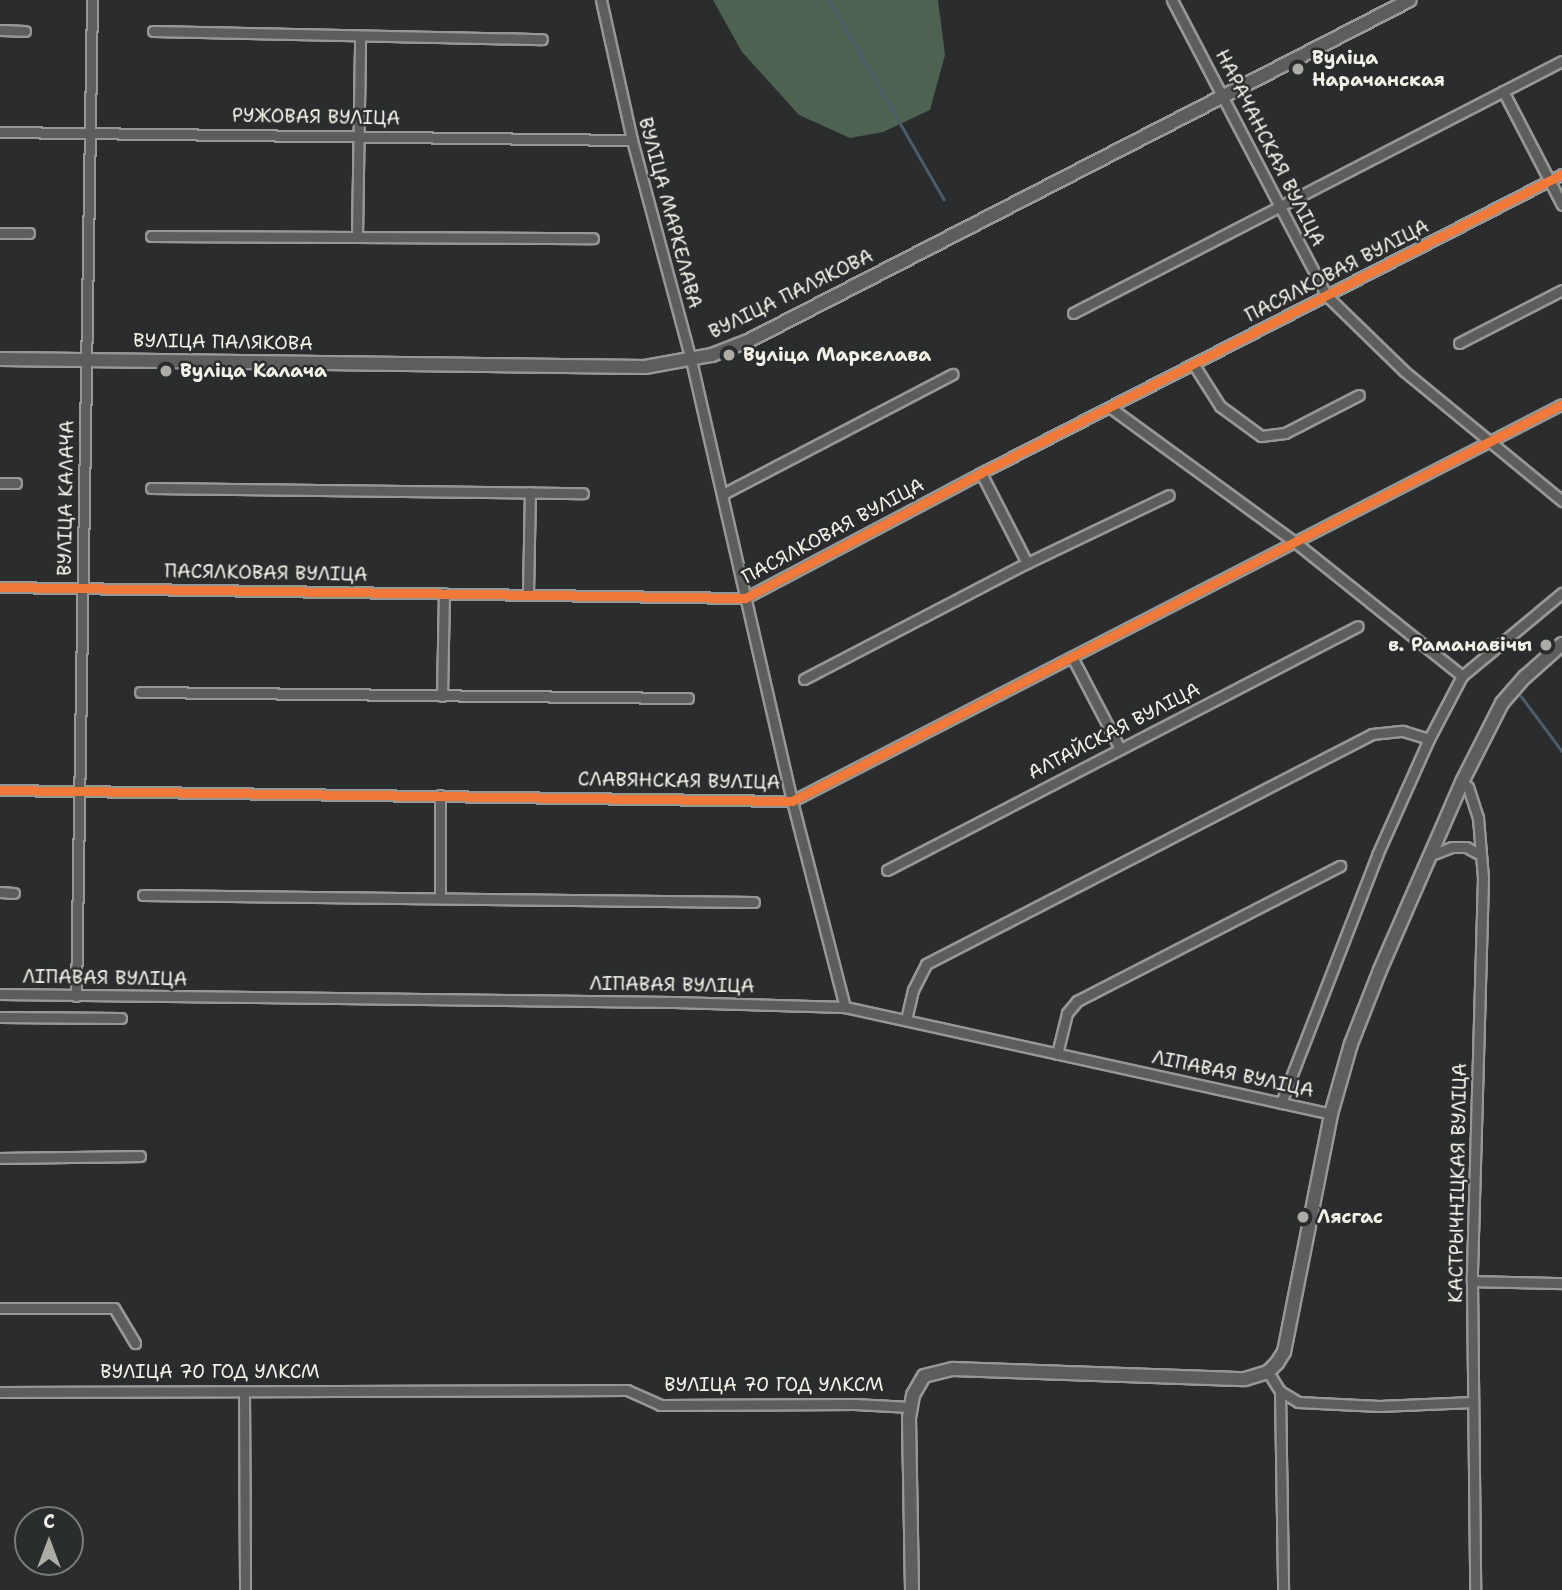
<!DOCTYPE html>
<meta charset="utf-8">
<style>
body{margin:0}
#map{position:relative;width:1562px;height:1590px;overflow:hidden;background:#2b2c2d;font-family:"Shantell Sans",sans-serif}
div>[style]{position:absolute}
.green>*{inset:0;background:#4e6251}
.stream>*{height:2.5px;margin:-1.25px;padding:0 1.25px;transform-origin:1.25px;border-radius:1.25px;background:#4b5d6b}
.roads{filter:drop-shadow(2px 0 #979796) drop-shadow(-2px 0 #979796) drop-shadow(0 2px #979796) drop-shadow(0 -2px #979796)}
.minor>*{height:9px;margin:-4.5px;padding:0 4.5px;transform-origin:4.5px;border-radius:4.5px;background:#5d5d5c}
.tertiary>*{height:12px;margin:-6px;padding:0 6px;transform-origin:6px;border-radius:6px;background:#5d5d5c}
.cycleway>*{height:9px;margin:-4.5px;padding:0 4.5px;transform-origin:4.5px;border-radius:4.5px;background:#f17a3a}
.dots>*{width:19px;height:19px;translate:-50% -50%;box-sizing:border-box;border:4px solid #2a2d2e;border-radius:50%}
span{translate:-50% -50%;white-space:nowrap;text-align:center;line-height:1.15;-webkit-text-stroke:5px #2a2d2e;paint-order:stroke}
.poi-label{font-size:19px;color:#f4f1e8;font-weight:700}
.left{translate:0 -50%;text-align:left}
.right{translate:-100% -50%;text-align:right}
.street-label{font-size:19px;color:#f4f1e8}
.north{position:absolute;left:14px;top:1506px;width:70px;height:70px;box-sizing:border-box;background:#2a2d2e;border:2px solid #7b7b78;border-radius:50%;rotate:0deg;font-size:19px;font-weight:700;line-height:28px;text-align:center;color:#f4f1e8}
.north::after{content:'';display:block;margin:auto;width:24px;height:32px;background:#aeaca7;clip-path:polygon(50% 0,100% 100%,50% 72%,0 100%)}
</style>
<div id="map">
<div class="green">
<i style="clip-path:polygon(713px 0,938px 0,945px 55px,930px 110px,883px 132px,850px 138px,799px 115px,742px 52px)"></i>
</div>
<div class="stream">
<i style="left:829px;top:0;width:230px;rotate:60deg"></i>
<i style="left:1521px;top:696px;width:69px;rotate:53.3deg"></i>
</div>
<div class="roads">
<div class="minor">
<i style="left:601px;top:0;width:143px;rotate:77.5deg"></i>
<i style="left:632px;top:140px;width:228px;rotate:75deg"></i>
<i style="left:691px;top:360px;width:452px;rotate:77.1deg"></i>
<i style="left:792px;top:801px;width:213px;rotate:75.6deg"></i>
<i style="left:1172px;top:0;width:334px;rotate:62.4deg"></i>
<i style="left:1327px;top:296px;width:107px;rotate:44.2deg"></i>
<i style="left:1404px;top:371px;width:205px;rotate:39.4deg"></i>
<i style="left:0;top:30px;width:25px;rotate:2deg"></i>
<i style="left:153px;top:31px;width:389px;rotate:1.2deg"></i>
<i style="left:1503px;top:91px;width:128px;rotate:62.6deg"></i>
<i style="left:0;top:132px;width:632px;rotate:0.73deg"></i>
<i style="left:0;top:233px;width:29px"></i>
<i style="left:151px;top:236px;width:442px;rotate:0.3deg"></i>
<i style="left:357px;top:237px;width:200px;rotate:-89.1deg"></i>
<i style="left:1073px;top:313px;width:550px;rotate:-27.26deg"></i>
<i style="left:1459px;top:343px;width:116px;rotate:-27.2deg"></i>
<i style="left:1194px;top:365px;width:49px;rotate:57.6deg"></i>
<i style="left:1220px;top:406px;width:51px;rotate:36.2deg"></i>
<i style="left:1261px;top:436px;width:24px;rotate:-7deg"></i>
<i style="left:1285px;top:433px;width:83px;rotate:-27.2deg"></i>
<i style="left:1111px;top:408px;width:228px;rotate:36.1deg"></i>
<i style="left:1295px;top:542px;width:214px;rotate:38.7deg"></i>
<i style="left:981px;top:473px;width:101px;rotate:62.9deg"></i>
<i style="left:0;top:483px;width:16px"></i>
<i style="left:151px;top:488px;width:432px;rotate:0.7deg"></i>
<i style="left:723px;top:494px;width:259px;rotate:-27.6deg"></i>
<i style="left:0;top:587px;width:745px;rotate:0.85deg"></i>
<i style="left:745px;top:598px;width:267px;rotate:-27.9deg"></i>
<i style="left:981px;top:473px;width:653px;rotate:-27.23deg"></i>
<i style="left:528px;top:594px;width:102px;rotate:-88.9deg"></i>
<i style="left:1072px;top:657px;width:102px;rotate:62.4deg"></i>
<i style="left:804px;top:679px;width:251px;rotate:-27.5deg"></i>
<i style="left:1027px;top:563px;width:157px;rotate:-25.6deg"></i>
<i style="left:140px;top:692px;width:548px;rotate:0.63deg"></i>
<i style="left:442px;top:696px;width:103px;rotate:-88.9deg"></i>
<i style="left:1462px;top:782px;width:8px;rotate:40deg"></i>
<i style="left:1468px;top:787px;width:33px;rotate:72deg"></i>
<i style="left:1478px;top:818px;width:60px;rotate:85.2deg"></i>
<i style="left:1483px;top:878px;width:403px;rotate:91.6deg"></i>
<i style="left:1472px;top:1281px;width:309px;rotate:89.4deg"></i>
<i style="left:0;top:790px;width:792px;rotate:0.8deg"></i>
<i style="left:792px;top:801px;width:866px;rotate:-27.27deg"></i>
<i style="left:1431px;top:855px;width:22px;rotate:-21deg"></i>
<i style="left:1452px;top:847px;width:14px"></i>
<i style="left:1466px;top:847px;width:17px;rotate:28deg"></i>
<i style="left:887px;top:870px;width:530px;rotate:-27.39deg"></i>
<i style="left:0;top:892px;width:14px;rotate:4deg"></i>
<i style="left:143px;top:895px;width:611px;rotate:0.66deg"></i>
<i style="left:440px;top:898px;width:103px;rotate:-90deg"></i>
<i style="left:0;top:994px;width:674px;rotate:0.68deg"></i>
<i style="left:674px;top:1002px;width:171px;rotate:1.7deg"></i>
<i style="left:845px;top:1007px;width:498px;rotate:12.4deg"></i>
<i style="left:76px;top:996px;width:996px;rotate:-89.08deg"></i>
<i style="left:0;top:1017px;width:121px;rotate:0.5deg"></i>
<i style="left:906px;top:1020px;width:31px;rotate:-77deg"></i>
<i style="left:913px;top:990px;width:29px;rotate:-63deg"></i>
<i style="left:926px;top:964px;width:502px;rotate:-27.28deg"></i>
<i style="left:1372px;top:734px;width:31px;rotate:-6deg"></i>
<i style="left:1403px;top:731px;width:27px;rotate:17deg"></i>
<i style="left:1057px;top:1054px;width:42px;rotate:-76.3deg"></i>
<i style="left:1067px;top:1013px;width:16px;rotate:-50deg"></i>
<i style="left:1077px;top:1001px;width:296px;rotate:-27.2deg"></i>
<i style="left:1281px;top:1103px;width:266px;rotate:-68.8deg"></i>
<i style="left:1377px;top:855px;width:127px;rotate:-65.9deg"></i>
<i style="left:1429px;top:739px;width:71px;rotate:-62.4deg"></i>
<i style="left:1462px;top:676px;width:130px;rotate:-39.7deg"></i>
<i style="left:0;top:1158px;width:140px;rotate:-0.8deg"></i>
<i style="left:1472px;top:1281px;width:90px;rotate:1.3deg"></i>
<i style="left:0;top:1308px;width:114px"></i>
<i style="left:114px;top:1308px;width:41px;rotate:59deg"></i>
<i style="left:1268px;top:1372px;width:22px;rotate:58deg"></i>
<i style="left:1280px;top:1391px;width:21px;rotate:31deg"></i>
<i style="left:1298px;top:1402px;width:81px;rotate:2.8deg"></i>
<i style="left:1379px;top:1406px;width:94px;rotate:-2.4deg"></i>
<i style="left:1280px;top:1391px;width:199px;rotate:89.1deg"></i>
<i style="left:0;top:1392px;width:627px;rotate:-0.18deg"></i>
<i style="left:627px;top:1390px;width:36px;rotate:24deg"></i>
<i style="left:660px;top:1405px;width:194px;rotate:-0.3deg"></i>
<i style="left:854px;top:1404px;width:56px;rotate:3.1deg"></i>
<i style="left:244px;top:1392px;width:198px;rotate:89.7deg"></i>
</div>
<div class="tertiary">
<i style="left:0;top:359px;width:645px;rotate:0.71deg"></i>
<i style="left:645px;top:367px;width:68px;rotate:-10.2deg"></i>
<i style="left:712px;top:355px;width:41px;rotate:-21.5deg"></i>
<i style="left:750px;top:340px;width:742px;rotate:-27.26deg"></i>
<i style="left:912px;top:1590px;width:172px;rotate:-91deg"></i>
<i style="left:909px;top:1418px;width:23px;rotate:-80deg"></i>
<i style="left:913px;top:1395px;width:22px;rotate:-60deg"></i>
<i style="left:924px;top:1376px;width:30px;rotate:-14deg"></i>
<i style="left:953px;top:1369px;width:292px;rotate:2deg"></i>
<i style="left:1245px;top:1379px;width:24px;rotate:-17deg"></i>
<i style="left:1268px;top:1372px;width:13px;rotate:-45deg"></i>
<i style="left:1277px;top:1363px;width:13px;rotate:-58deg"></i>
<i style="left:1284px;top:1352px;width:243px;rotate:-78.8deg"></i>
<i style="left:1331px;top:1114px;width:73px;rotate:-74.1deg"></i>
<i style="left:1351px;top:1044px;width:79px;rotate:-68.6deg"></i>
<i style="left:1380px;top:970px;width:205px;rotate:-66.4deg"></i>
<i style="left:1462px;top:782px;width:89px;rotate:-63.1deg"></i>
<i style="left:1502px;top:703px;width:35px;rotate:-49deg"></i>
<i style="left:1525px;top:677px;width:50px;rotate:-41.7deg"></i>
</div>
</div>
<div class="cycleway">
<i style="left:0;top:587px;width:745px;rotate:0.85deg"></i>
<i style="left:745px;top:598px;width:267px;rotate:-27.9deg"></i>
<i style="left:981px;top:473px;width:653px;rotate:-27.23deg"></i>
<i style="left:0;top:790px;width:792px;rotate:0.8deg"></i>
<i style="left:792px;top:801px;width:866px;rotate:-27.27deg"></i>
</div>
<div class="dots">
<i style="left:1298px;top:69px;background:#aeaca7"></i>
<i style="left:729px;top:355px;background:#aeaca7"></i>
<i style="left:166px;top:371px;background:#aeaca7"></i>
<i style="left:1546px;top:645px;background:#aeaca7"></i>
<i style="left:1303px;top:1217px;background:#aeaca7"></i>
</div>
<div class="poi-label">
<span class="left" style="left:1312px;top:69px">Вуліца<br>Нарачанская</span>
<span class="left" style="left:743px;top:355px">Вуліца Маркелава</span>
<span class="left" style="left:180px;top:371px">Вуліца Калача</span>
<span class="right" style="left:1532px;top:645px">в. Раманавічы</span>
<span class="left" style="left:1317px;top:1217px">Лясгас</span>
</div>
<div class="street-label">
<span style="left:316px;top:117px;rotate:1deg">РУЖОВАЯ ВУЛІЦА</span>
<span style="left:1270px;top:148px;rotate:63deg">НАРАЧАНСКАЯ ВУЛІЦА</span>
<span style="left:670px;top:213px;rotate:75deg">ВУЛІЦА МАРКЕЛАВА</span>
<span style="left:1337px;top:271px;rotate:-27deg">ПАСЯЛКОВАЯ ВУЛІЦА</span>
<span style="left:791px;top:294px;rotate:-26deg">ВУЛІЦА ПАЛЯКОВА</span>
<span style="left:223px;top:342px;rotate:1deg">ВУЛІЦА ПАЛЯКОВА</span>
<span style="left:66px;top:498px;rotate:-89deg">ВУЛІЦА КАЛАЧА</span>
<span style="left:833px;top:531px;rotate:-28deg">ПАСЯЛКОВАЯ ВУЛІЦА</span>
<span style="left:266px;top:573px;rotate:1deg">ПАСЯЛКОВАЯ ВУЛІЦА</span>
<span style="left:1114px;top:731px;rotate:-27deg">АЛТАЙСКАЯ ВУЛІЦА</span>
<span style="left:679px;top:781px;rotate:1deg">СЛАВЯНСКАЯ ВУЛІЦА</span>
<span style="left:105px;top:978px;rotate:1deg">ЛІПАВАЯ ВУЛІЦА</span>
<span style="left:672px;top:985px;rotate:1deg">ЛІПАВАЯ ВУЛІЦА</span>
<span style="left:1233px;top:1074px;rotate:12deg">ЛІПАВАЯ ВУЛІЦА</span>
<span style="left:1458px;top:1183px;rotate:-89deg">КАСТРЫЧНІЦКАЯ ВУЛІЦА</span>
<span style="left:210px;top:1372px">ВУЛІЦА 70 ГОД УЛКСМ</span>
<span style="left:774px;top:1385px">ВУЛІЦА 70 ГОД УЛКСМ</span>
</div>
<div class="north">С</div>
</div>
